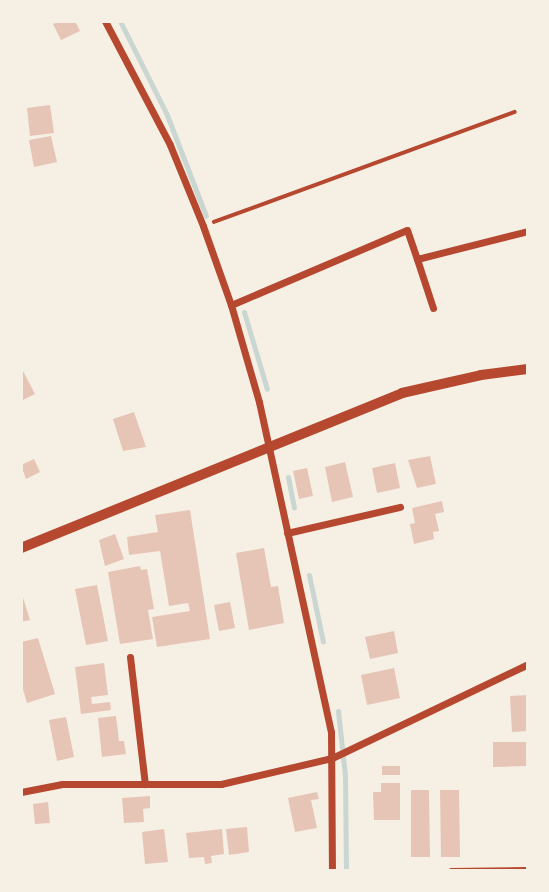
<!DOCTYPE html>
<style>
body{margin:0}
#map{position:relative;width:549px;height:892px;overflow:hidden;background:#f6efe4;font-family:"DM Sans",sans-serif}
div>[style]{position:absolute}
.stream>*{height:5px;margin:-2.5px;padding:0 2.5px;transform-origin:2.5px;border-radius:2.5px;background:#c9d6d2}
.building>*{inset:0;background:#e6c5b7}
.path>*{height:3.5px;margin:-1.75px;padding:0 1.75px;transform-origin:1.75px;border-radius:1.75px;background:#b5482f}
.minor>*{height:7px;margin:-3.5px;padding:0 3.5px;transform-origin:3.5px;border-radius:3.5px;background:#b5482f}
.tertiary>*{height:10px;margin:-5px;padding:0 5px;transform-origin:5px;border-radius:5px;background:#b5482f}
span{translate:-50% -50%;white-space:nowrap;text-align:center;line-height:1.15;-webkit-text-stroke:5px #f6efe4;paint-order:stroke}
.frame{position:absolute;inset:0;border:23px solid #f6efe4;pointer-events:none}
</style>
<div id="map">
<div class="stream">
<i style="left:120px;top:21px;width:105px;rotate:63.4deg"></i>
<i style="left:167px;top:115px;width:108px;rotate:68.9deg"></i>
<i style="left:244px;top:312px;width:80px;rotate:73.4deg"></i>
<i style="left:288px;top:477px;width:31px;rotate:79deg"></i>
<i style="left:309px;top:575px;width:68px;rotate:78.2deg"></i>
<i style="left:338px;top:711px;width:64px;rotate:83.8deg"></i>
<i style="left:345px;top:775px;width:96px;rotate:89.4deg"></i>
</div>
<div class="building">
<i style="clip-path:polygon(60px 21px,75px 21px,80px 31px,61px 40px,53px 24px)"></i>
<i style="clip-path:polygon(50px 105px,54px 133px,30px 136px,27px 108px)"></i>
<i style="clip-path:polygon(51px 136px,57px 162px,34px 167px,29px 140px)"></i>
<i style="clip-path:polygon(21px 367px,35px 394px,21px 401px)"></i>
<i style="clip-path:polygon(134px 412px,146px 447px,123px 451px,113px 419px)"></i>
<i style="clip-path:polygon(430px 456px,436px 484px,417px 488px,408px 460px)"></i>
<i style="clip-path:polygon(34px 459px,40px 472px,26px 479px,21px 465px)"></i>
<i style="clip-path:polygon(345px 462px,353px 497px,332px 502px,325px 467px)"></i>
<i style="clip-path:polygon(395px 463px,400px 488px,377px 493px,372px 468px)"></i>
<i style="clip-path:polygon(307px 468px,313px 496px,299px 499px,293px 471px)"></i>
<i style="clip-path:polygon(442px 501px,444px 512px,435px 514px,439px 531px,433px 532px,434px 539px,414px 544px,410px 524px,415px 523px,412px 508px)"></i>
<i style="clip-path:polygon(190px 510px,210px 639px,157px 647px,152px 617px,190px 611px,188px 603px,169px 606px,160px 551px,129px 555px,127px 537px,158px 532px,155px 515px)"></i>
<i style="clip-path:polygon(115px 534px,124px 559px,105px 566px,99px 540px)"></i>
<i style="clip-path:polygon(264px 548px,271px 587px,278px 586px,284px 623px,249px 630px,236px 553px)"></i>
<i style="clip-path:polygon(140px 566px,141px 570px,147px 569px,154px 609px,148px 610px,153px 639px,120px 644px,108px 572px)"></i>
<i style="clip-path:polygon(97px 585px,108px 641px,86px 645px,75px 589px)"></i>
<i style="clip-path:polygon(21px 591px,30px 620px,21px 622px)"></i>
<i style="clip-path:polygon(230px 602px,235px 628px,219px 631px,214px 605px)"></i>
<i style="clip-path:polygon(394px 631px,398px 653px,370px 659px,365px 637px)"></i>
<i style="clip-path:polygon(38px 638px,55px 694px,27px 703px,21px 683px,21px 642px)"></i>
<i style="clip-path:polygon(104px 663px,108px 695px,91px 697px,92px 704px,110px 702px,111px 710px,81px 714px,75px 667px)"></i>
<i style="clip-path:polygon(394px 668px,400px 698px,367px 705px,361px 675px)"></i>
<i style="clip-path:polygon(528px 695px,528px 731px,512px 732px,510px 696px)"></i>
<i style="clip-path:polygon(116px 716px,119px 741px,124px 741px,126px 754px,102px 757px,98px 718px)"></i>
<i style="clip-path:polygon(66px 717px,74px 757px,57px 761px,49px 720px)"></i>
<i style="clip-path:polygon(493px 742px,528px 742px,528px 766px,493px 767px)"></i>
<i style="clip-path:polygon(382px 766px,400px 766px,400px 775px,382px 775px)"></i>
<i style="clip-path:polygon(381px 783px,400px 783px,400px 820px,374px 820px,373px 792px,381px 792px)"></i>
<i style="clip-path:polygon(411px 790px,429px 790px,430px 857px,411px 857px)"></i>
<i style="clip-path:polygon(440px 790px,459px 790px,460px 857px,441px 857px)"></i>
<i style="clip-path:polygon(317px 792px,319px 799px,311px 800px,317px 828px,295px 832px,288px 798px)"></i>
<i style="clip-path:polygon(150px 796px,150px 808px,143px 809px,144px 822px,124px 823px,122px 798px)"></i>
<i style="clip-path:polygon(48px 802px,50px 823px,35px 824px,33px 804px)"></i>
<i style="clip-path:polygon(247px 827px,249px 852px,229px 855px,226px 829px)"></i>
<i style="clip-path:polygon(164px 829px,168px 862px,145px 864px,142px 832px)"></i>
<i style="clip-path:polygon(222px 829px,224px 854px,211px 856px,212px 863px,205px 864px,204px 857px,189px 858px,186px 833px)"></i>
</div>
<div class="path">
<i style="left:214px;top:222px;width:320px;rotate:-20.1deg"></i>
</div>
<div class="minor">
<i style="left:105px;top:21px;width:140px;rotate:62.3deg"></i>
<i style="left:170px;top:145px;width:87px;rotate:67.8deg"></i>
<i style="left:203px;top:226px;width:84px;rotate:70.5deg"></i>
<i style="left:231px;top:305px;width:101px;rotate:73.9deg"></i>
<i style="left:259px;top:402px;width:338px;rotate:77.7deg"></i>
<i style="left:331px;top:732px;width:139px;rotate:89.6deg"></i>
<i style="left:231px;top:305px;width:191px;rotate:-23.1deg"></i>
<i style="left:407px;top:230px;width:31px;rotate:71deg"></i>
<i style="left:433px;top:308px;width:52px;rotate:-108.1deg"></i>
<i style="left:417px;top:259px;width:114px;rotate:-14.2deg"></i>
<i style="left:287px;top:533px;width:116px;rotate:-13deg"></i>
<i style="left:130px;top:657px;width:128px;rotate:83.3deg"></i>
<i style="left:21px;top:792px;width:42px;rotate:-11deg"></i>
<i style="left:62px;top:784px;width:159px"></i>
<i style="left:221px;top:784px;width:114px;rotate:-13.2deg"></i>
<i style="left:332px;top:758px;width:217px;rotate:-25.6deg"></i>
<i style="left:451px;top:871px;width:77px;rotate:-0.7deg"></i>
</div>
<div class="tertiary">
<i style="left:21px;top:548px;width:411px;rotate:-22.1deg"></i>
<i style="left:402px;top:393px;width:81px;rotate:-12.8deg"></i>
<i style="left:481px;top:375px;width:47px;rotate:-7.3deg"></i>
</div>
<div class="frame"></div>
</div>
